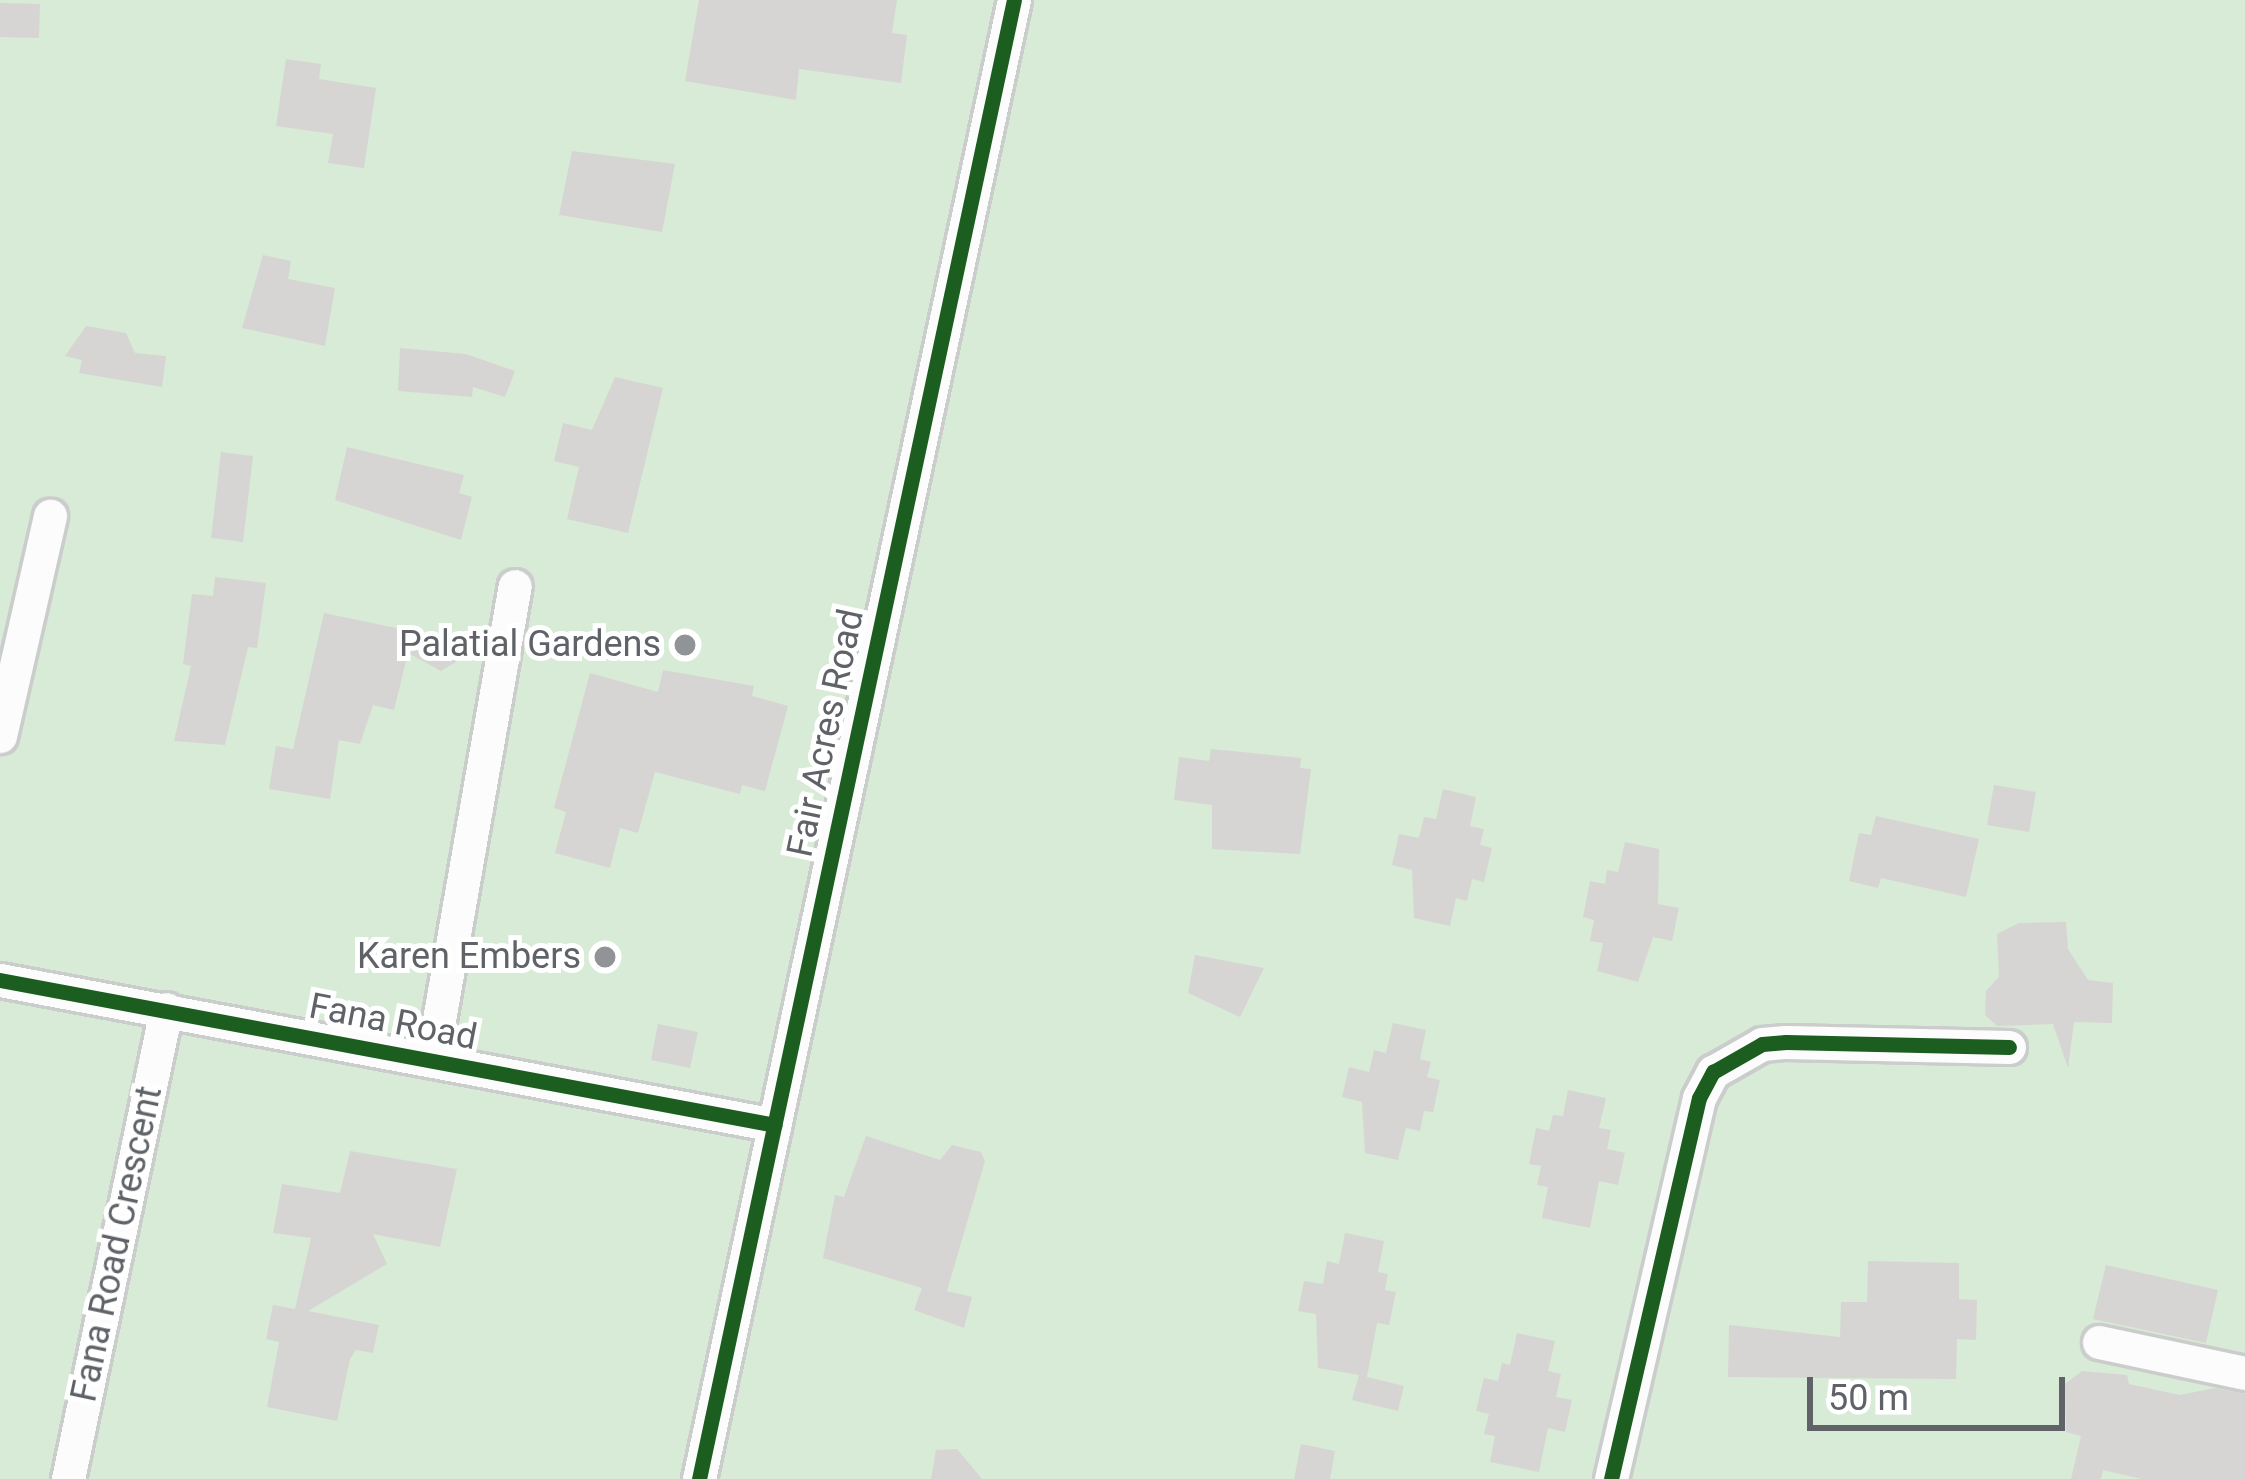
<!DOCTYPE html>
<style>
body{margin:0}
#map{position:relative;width:2245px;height:1479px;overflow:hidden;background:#efeeea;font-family:Roboto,sans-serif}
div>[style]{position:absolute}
.green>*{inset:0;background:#d8ebd6}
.building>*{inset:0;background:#d6d5d3}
.roads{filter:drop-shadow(3px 0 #cbcccc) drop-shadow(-3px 0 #cbcccc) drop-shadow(0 3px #cbcccc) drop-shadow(0 -3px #cbcccc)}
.street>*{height:33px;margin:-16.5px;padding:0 16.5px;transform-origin:16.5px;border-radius:16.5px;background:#fdfcfc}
.cycleway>*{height:15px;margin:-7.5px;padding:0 7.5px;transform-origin:7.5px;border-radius:7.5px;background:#1b5e20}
.dots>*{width:33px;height:33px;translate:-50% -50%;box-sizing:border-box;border:6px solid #fff;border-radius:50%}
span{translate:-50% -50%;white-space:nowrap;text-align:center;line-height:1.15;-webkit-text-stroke:10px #fff;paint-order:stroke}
.poi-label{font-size:36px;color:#5f6368}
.right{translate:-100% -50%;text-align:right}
.street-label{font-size:36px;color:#5f6368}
.scale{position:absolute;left:1807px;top:1377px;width:258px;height:54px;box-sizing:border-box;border:6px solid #5f6368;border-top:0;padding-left:15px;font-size:36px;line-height:42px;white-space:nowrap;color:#5f6368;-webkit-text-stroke:9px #fff;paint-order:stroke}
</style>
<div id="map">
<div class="green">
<i style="clip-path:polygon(0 0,2245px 0,2245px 1479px,0 1479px)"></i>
</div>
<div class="building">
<i style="clip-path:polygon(699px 0,897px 0,892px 33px,907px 35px,901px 83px,799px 69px,796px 100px,685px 81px)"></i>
<i style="clip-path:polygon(0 3px,40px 4px,39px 38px,0 37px)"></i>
<i style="clip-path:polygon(286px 59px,321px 64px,319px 79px,376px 88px,364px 168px,328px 163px,333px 134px,276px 126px)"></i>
<i style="clip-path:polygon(572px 151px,675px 164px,662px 232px,559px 215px)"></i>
<i style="clip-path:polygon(263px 255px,291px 261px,288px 279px,335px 288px,325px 346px,242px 328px)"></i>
<i style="clip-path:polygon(86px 326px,126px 333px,135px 353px,166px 356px,162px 387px,79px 373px,82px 360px,65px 356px)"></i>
<i style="clip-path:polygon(400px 348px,466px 354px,515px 371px,505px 397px,473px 387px,472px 397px,398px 391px)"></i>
<i style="clip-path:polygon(615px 377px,663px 388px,628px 533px,567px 519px,579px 467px,554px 461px,563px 423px,592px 430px)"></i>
<i style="clip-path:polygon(347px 447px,464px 475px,459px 493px,472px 497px,461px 540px,335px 500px)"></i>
<i style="clip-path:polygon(221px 452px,253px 456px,243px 542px,211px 538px)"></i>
<i style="clip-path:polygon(215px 577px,266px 583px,257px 648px,248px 647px,225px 745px,174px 741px,191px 666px,183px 664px,192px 594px,213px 596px)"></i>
<i style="clip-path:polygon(324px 613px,449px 639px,461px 659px,441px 671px,408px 653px,394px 710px,373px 705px,360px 744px,339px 740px,330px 799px,269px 789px,276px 746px,293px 749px)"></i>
<i style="clip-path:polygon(663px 670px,754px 686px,752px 696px,788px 706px,765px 791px,742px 785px,740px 794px,655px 772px,638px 833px,620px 828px,610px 868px,555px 853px,566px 812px,554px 808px,590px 673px,658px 692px)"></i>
<i style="clip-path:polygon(1211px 749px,1301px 758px,1300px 768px,1311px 769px,1300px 854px,1212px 849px,1212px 805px,1174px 800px,1179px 757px,1209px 761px)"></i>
<i style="clip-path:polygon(1994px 785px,2036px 792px,2029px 832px,1987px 825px)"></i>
<i style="clip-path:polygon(1443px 789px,1476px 797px,1470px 826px,1484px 829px,1480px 845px,1492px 848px,1484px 882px,1472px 879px,1467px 901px,1456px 898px,1450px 926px,1414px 918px,1412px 870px,1392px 865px,1399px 834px,1419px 838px,1424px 817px,1436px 819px)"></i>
<i style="clip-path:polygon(1876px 816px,1979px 839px,1966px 897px,1881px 878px,1878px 888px,1849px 881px,1859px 833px,1871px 835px)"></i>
<i style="clip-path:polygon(1625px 842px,1659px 849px,1658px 904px,1679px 908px,1672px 941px,1653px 937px,1638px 982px,1597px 971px,1603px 943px,1590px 941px,1594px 920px,1583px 917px,1590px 881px,1605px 884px,1607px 870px,1618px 872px)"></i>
<i style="clip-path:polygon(2066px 922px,2068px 949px,2088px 980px,2113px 983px,2112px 1023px,2074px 1022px,2068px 1068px,2053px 1024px,1997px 1026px,1985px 1015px,1986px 991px,1999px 977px,1997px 934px,2019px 923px)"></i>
<i style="clip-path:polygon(1195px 955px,1264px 968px,1240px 1017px,1188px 993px)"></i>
<i style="clip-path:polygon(1393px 1023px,1426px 1030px,1420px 1059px,1431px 1062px,1427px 1077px,1440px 1080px,1433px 1112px,1424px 1111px,1420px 1131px,1406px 1128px,1398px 1160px,1365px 1153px,1362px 1102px,1342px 1097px,1349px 1067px,1369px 1072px,1374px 1050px,1386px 1053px)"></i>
<i style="clip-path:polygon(658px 1024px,698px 1032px,690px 1068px,651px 1060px)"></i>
<i style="clip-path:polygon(1568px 1090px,1606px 1098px,1599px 1128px,1611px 1130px,1607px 1149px,1625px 1153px,1618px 1185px,1599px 1181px,1590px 1228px,1542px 1218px,1548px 1187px,1537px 1185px,1541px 1166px,1529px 1164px,1536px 1128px,1549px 1131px,1553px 1115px,1563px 1116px)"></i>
<i style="clip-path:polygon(866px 1136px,940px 1160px,952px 1145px,981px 1152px,985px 1161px,947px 1291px,972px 1297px,964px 1328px,914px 1310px,922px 1288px,823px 1258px,835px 1195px,844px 1197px)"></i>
<i style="clip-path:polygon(350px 1151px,457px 1169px,440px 1247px,373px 1234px,387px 1264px,308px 1311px,379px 1325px,373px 1353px,356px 1350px,350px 1359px,337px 1421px,267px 1407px,279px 1342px,266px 1339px,273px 1305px,295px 1309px,311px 1238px,273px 1233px,282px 1184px,340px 1193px)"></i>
<i style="clip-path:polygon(1345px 1233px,1384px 1241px,1378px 1272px,1388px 1274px,1385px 1290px,1396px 1292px,1389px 1325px,1377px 1323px,1367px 1377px,1404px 1386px,1398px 1411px,1352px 1400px,1359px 1375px,1318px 1368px,1316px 1314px,1298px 1311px,1304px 1281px,1323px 1284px,1327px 1261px,1339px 1264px)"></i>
<i style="clip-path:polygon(1868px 1261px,1959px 1263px,1959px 1299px,1977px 1300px,1976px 1340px,1957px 1339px,1956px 1379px,1728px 1377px,1729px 1325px,1840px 1337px,1841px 1302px,1867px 1302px)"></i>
<i style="clip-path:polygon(2106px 1265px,2218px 1290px,2206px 1343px,2093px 1319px)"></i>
<i style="clip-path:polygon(1517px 1333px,1555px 1341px,1548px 1371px,1561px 1374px,1556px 1397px,1572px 1400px,1565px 1432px,1548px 1428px,1539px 1472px,1490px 1462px,1495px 1436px,1484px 1434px,1489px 1414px,1476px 1411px,1484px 1378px,1498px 1381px,1502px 1363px,1510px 1365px)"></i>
<i style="clip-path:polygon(2082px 1371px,2127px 1375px,2129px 1384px,2180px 1395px,2215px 1388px,2245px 1394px,2245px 1479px,2142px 1479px,2103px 1470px,2101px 1479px,2071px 1479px,2081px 1436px,2066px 1432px,2065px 1384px)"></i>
<i style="clip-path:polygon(1301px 1444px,1335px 1451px,1330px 1479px,1294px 1479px)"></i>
<i style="clip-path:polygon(957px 1449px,982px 1479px,931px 1479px,936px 1450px)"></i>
</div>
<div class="roads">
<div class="street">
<i style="left:0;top:736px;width:226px;rotate:-77.2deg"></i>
<i style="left:0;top:980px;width:788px;rotate:10.6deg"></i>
<i style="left:432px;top:1060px;width:481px;rotate:-80.1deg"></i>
<i style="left:2099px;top:1342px;width:149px;rotate:12deg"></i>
<i style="left:68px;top:1479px;width:480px;rotate:-78.2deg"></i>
<i style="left:699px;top:1479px;width:1512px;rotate:-77.98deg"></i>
<i style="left:1611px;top:1479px;width:391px;rotate:-77deg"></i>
<i style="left:1699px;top:1098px;width:30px;rotate:-62deg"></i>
<i style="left:1713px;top:1072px;width:56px;rotate:-29.7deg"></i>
<i style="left:1762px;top:1044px;width:24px;rotate:-5deg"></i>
<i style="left:1786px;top:1042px;width:223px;rotate:1.3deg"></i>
</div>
</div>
<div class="cycleway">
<i style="left:0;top:980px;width:788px;rotate:10.6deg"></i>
<i style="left:699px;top:1479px;width:1512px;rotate:-77.98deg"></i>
<i style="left:1611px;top:1479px;width:391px;rotate:-77deg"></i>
<i style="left:1699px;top:1098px;width:30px;rotate:-62deg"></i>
<i style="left:1713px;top:1072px;width:56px;rotate:-29.7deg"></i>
<i style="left:1762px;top:1044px;width:24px;rotate:-5deg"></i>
<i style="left:1786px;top:1042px;width:223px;rotate:1.3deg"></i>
</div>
<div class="dots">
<i style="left:685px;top:645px;background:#919496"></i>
<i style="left:605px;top:957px;background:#919496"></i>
</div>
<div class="poi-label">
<span class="right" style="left:661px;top:645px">Palatial Gardens</span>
<span class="right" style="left:581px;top:957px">Karen Embers</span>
</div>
<div class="street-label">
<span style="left:826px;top:733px;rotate:-78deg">Fair Acres Road</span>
<span style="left:393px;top:1022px;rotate:11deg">Fana Road</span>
<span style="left:117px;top:1244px;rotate:-78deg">Fana Road Crescent</span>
</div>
<div class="scale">50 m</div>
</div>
